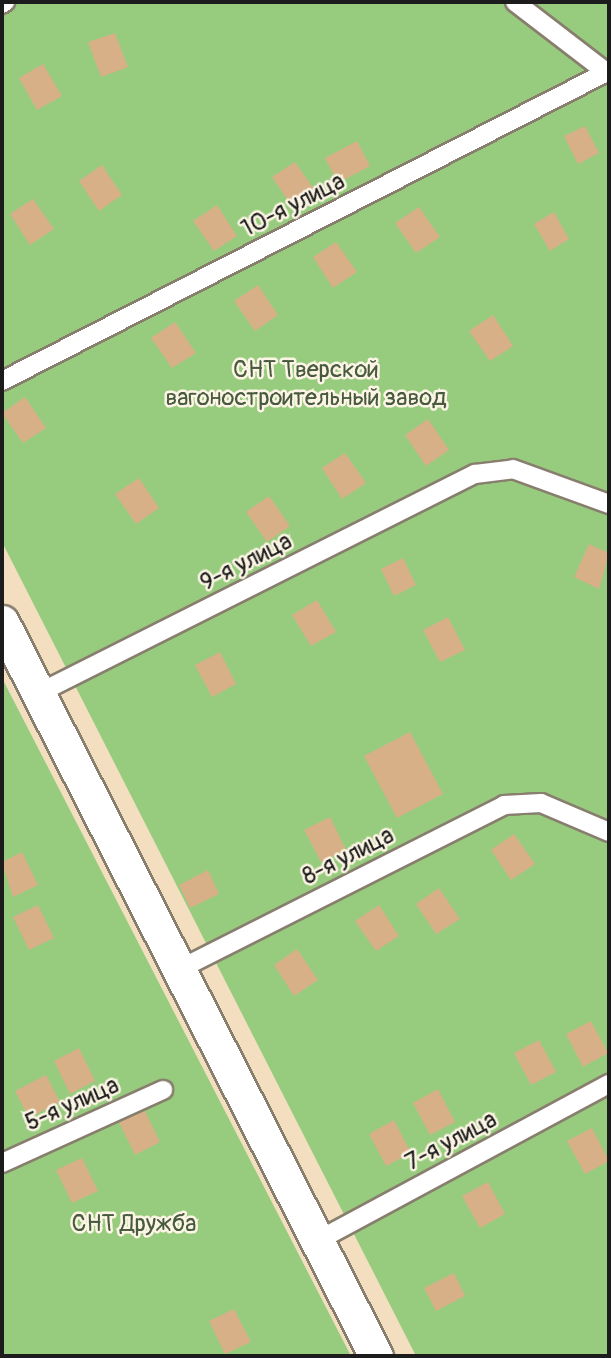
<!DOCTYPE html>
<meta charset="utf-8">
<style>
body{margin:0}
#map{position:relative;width:611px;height:1358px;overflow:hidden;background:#f3dfc0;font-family:Pangolin,sans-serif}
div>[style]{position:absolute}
.green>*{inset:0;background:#97cc7e}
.building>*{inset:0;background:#d7b088}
.roads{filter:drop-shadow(2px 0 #887e6e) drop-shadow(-2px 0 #887e6e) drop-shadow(0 2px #887e6e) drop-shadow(0 -2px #887e6e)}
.lane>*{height:18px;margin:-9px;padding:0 9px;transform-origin:9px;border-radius:9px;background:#fff}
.street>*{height:33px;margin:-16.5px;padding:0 16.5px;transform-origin:16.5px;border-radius:16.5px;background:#fff}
span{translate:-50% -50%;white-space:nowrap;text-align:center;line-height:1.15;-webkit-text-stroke:5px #fcf5e5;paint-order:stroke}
.street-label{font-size:24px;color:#1c1c1c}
.park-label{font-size:24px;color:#475a3e}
.frame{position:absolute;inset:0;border:4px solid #1c1c1c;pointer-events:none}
</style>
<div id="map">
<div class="green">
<i style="clip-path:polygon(2px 2px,609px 2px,609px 1356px,416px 1356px,2px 542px)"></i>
<i style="clip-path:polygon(2px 678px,351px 1356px,2px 1356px)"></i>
</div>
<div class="building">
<i style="clip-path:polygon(115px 33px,128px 67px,101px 77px,88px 42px)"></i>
<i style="clip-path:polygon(43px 64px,62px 96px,37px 110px,19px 78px)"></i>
<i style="clip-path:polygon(585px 126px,599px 153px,578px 164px,564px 136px)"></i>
<i style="clip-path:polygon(357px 141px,370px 166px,338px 183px,325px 158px)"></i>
<i style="clip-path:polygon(295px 162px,316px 192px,293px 208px,272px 177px)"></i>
<i style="clip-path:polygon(102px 165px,122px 195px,99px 211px,79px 181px)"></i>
<i style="clip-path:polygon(33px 199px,54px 229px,30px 245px,10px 214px)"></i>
<i style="clip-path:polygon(217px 205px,237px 236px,214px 251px,193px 221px)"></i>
<i style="clip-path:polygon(419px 207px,440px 237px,416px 253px,395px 223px)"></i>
<i style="clip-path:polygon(554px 212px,569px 239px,550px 251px,534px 224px)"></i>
<i style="clip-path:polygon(336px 242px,357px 272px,333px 288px,313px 257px)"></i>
<i style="clip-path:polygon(258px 285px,278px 315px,255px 331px,234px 301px)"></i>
<i style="clip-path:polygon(493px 315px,513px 346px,490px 361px,469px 331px)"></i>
<i style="clip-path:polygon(175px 322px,196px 353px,172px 368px,151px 338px)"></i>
<i style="clip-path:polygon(25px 397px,46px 428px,23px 443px,2px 413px)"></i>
<i style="clip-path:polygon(428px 419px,449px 450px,426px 466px,405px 435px)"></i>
<i style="clip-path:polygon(345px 453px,366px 483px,342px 499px,322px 468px)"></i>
<i style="clip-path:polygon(139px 478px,159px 508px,136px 524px,115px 494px)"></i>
<i style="clip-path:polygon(269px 496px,290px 526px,267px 542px,246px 512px)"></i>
<i style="clip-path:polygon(589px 544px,609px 553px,599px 589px,574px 577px)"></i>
<i style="clip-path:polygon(403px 558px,416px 585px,394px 596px,381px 569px)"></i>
<i style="clip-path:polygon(317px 600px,336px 632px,311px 646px,292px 615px)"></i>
<i style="clip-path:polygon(448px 617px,465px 650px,440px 662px,423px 630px)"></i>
<i style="clip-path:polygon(220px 652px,236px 684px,212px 697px,195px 665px)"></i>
<i style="clip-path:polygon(410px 732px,443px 794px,397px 818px,364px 756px)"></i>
<i style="clip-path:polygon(330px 817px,346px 850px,321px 862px,304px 830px)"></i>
<i style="clip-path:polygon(514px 834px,535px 864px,511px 880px,491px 850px)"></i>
<i style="clip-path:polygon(22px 852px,38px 885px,13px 897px,2px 862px)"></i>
<i style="clip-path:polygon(208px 870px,219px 894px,190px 908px,179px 885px)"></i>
<i style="clip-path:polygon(439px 888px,460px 919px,436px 934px,416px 904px)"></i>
<i style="clip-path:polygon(38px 905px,54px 938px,29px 950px,13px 917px)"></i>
<i style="clip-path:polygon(379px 905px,399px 936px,376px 951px,355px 921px)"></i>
<i style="clip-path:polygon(297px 949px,318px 980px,294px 996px,274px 965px)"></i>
<i style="clip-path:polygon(591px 1021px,608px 1053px,583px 1067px,566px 1034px)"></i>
<i style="clip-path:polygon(539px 1040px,556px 1072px,531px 1085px,514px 1053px)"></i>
<i style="clip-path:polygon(79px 1048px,95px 1081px,70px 1094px,54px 1061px)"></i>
<i style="clip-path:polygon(46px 1075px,60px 1102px,29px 1118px,15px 1091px)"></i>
<i style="clip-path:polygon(438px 1089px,455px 1122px,430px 1135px,413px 1103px)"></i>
<i style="clip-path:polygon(144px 1109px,160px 1142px,135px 1155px,119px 1122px)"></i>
<i style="clip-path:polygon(394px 1120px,411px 1153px,386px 1166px,369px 1134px)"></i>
<i style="clip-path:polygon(592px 1128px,609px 1161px,585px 1174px,567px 1141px)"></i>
<i style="clip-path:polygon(82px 1158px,98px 1191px,72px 1203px,56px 1170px)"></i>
<i style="clip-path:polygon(488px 1182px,505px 1214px,480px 1228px,462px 1196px)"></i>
<i style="clip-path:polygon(454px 1273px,465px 1296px,436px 1311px,424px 1288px)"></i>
<i style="clip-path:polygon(234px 1309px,251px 1342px,225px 1354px,209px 1321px)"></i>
</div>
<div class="roads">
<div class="lane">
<i style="left:515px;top:2px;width:118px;rotate:37.5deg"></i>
<i style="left:2px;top:4px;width:4px;rotate:-34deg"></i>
<i style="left:2px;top:381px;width:679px;rotate:-27.06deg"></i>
<i style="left:39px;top:693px;width:488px;rotate:-26.7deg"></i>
<i style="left:475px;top:474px;width:38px;rotate:-7deg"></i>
<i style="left:513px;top:469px;width:102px;rotate:20deg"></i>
<i style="left:182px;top:968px;width:361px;rotate:-26.8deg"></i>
<i style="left:504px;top:805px;width:37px;rotate:-3deg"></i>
<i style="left:541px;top:803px;width:74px;rotate:23.1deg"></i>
<i style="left:2px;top:1163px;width:177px;rotate:-24.4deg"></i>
<i style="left:317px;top:1241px;width:332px;rotate:-28.3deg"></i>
</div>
<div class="street">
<i style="left:2px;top:622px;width:824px;rotate:63deg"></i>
</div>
</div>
<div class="street-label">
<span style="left:293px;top:205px;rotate:-27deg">10-я улица</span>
<span style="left:246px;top:562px;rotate:-27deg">9-я улица</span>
<span style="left:348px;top:856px;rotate:-27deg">8-я улица</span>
<span style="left:72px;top:1104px;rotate:-24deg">5-я улица</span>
<span style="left:451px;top:1141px;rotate:-28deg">7-я улица</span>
</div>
<div class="park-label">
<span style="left:306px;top:384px">СНТ Тверской<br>вагоностроительный завод</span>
<span style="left:134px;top:1224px">СНТ Дружба</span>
</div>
<div class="frame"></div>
</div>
